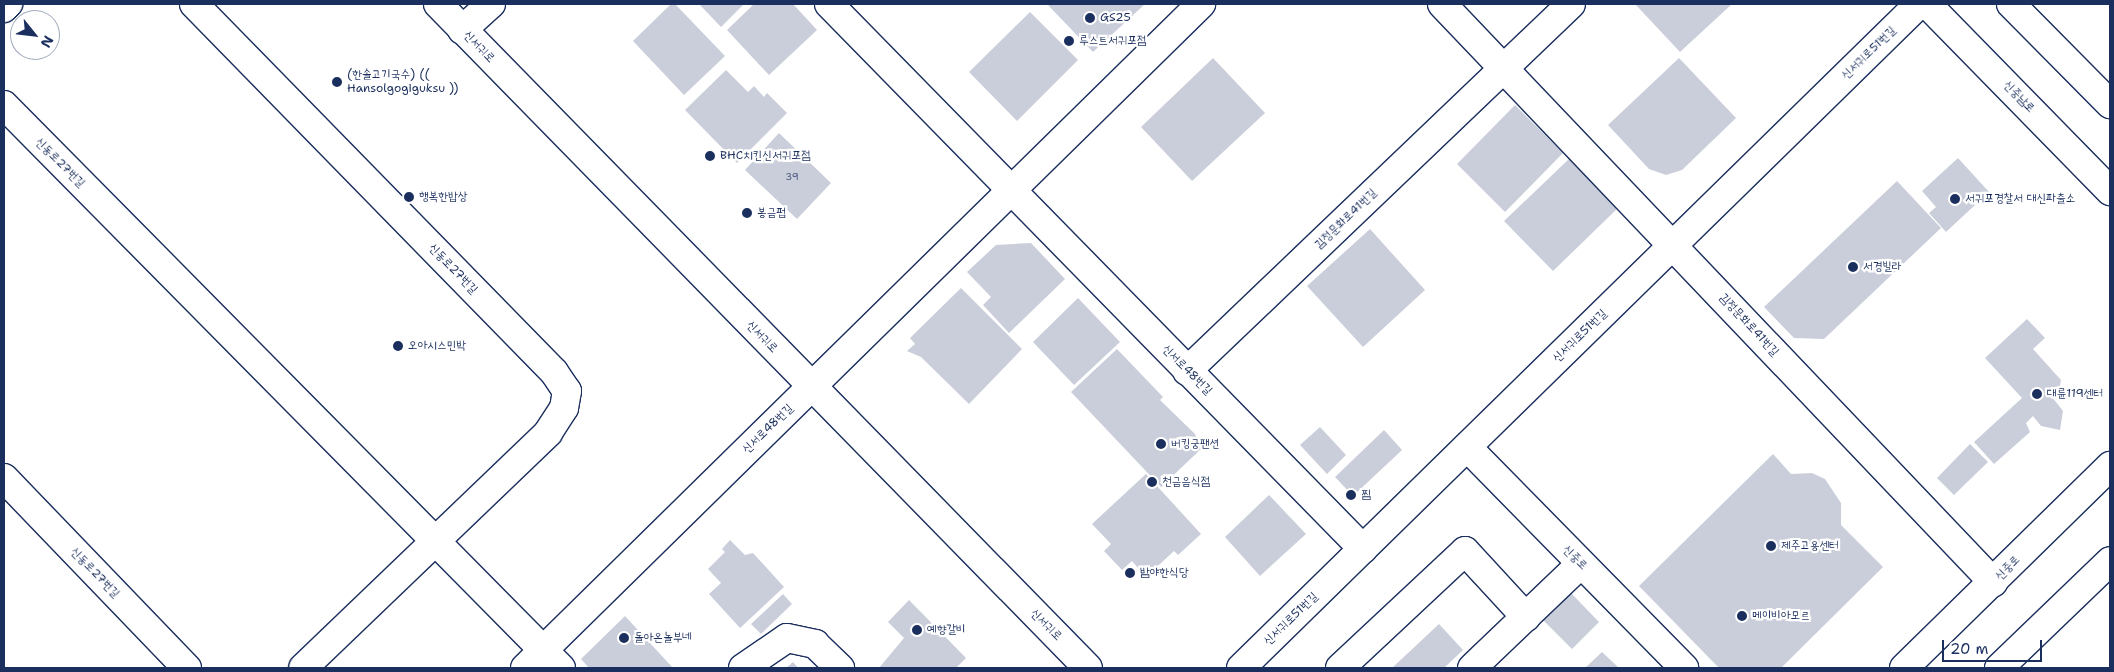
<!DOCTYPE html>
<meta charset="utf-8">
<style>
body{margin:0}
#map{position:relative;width:2114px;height:672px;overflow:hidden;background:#fff;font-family:"Shantell Sans","Poor Story",sans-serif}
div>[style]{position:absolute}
.building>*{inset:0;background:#caceda}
.roads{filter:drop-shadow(1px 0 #1b2f5e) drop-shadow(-1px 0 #1b2f5e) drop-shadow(0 1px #1b2f5e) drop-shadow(0 -1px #1b2f5e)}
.minor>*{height:28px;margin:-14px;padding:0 14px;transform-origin:14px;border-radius:14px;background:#fff}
.dots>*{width:14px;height:14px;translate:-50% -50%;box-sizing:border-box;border:2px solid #fff;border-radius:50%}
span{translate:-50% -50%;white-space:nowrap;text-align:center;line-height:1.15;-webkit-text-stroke:4.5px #fff;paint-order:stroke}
.number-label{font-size:10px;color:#47577d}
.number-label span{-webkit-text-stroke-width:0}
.poi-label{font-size:12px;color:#1b2f5e}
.left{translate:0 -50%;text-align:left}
.street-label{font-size:12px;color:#1b2f5e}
.frame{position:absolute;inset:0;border:5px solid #1b2f5e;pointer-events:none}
.north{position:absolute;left:10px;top:10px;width:50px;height:50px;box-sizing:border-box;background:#fff;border:1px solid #a4acbf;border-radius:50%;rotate:119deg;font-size:14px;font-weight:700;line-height:20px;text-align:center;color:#1b2f5e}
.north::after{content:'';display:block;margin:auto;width:18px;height:22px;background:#1b2f5e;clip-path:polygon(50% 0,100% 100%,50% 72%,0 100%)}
.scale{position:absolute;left:1942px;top:640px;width:100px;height:22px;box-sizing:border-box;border:2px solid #1b2f5e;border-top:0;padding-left:6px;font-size:15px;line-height:18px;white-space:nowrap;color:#1b2f5e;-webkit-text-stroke:4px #fff;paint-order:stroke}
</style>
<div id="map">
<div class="building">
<i style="clip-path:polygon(671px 4px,675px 4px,725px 56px,684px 95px,633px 41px)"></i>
<i style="clip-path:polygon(699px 4px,744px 4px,721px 27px)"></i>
<i style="clip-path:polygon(754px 4px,793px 4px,817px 30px,769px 75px,727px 30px)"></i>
<i style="clip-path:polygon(1047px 4px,1145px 4px,1093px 52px)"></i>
<i style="clip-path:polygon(1635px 4px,1732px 4px,1680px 52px)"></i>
<i style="clip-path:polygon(1030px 12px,1078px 60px,1017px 121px,969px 72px)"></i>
<i style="clip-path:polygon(1213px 58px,1265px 113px,1192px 181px,1141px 127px)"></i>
<i style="clip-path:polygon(1679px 58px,1736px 118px,1682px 170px,1666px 175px,1649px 169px,1608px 125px)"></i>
<i style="clip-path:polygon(726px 70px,748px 92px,754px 86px,764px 97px,767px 93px,787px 113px,737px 163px,685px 110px)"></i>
<i style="clip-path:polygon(1515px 105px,1563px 153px,1505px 212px,1457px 164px)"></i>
<i style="clip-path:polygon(779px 133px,831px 183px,797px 219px,745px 170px)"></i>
<i style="clip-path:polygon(1571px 157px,1619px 207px,1553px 271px,1504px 221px)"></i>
<i style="clip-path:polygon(1958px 158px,1989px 192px,1946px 232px,1929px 213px,1936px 207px,1922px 191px)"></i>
<i style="clip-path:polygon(1897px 181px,1941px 228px,1824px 339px,1794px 338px,1764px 307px)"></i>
<i style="clip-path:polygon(1370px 229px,1425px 290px,1363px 347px,1307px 286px)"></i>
<i style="clip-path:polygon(1031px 243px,1065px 279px,1009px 333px,983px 305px,991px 297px,967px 272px,996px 245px)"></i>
<i style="clip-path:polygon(961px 288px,1022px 349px,969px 404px,921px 357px,907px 351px,915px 344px,910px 338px)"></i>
<i style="clip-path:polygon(1078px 298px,1120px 342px,1074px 385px,1033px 342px)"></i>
<i style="clip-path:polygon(2027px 319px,2045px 338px,2033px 349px,2061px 380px,2059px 391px,2052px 397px,2063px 411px,2060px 430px,2041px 426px,2033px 416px,2026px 423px,2030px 432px,1994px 464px,1974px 442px,2022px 398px,1985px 358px)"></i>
<i style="clip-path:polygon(1117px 349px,1163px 397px,1160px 400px,1195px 434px,1201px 449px,1161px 487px,1071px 392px)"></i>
<i style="clip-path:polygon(1320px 427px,1346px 455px,1327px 474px,1300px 445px)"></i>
<i style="clip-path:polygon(1384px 430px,1402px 450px,1353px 496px,1335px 477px)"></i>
<i style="clip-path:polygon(1970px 444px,1988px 462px,1954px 495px,1937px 478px)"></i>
<i style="clip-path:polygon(1773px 454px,1791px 474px,1812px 473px,1825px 479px,1841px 503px,1841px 525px,1883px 567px,1781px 668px,1719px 668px,1639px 586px)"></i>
<i style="clip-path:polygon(1146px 474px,1201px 534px,1178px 555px,1174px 551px,1146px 577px,1132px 561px,1122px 570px,1104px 551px,1111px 544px,1092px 524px)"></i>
<i style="clip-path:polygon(1269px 495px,1306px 534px,1260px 576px,1225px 537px)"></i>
<i style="clip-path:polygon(730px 540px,745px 555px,753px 553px,784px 587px,740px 628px,709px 594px,721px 583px,708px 569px,725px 552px,722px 549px)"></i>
<i style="clip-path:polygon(1571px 593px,1599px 622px,1572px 649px,1543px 620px)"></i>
<i style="clip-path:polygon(783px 594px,792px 604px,761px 634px,751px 624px)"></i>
<i style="clip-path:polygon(909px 600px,966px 658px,956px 668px,879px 668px,904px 638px,888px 622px)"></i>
<i style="clip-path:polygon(625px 616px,673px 668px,589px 668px,581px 659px)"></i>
<i style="clip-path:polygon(1439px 624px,1463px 650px,1444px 668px,1392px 668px)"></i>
<i style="clip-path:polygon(1602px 652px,1619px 668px,1585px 668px)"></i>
<i style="clip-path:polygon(793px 662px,798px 668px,786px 668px)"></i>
</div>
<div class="roads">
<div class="minor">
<i style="left:194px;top:4px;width:515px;rotate:45.63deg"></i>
<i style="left:554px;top:372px;width:23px;rotate:56deg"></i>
<i style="left:567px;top:391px;width:17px;rotate:100deg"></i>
<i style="left:564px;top:408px;width:30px;rotate:123deg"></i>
<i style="left:548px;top:433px;width:339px;rotate:136.2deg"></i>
<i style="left:438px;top:4px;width:929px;rotate:45.61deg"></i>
<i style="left:829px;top:4px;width:763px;rotate:45.58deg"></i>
<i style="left:1442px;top:4px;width:799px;rotate:46.37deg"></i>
<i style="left:1927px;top:4px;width:262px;rotate:45.6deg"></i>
<i style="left:2011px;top:4px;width:141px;rotate:45.3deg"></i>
<i style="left:4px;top:8px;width:6px;rotate:-45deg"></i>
<i style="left:462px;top:30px;width:39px;rotate:-42deg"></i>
<i style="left:4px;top:105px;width:792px;rotate:45.31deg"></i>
<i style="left:1187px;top:371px;width:531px;rotate:-43.7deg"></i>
<i style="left:1467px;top:447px;width:310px;rotate:45.5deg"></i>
<i style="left:4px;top:478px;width:264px;rotate:46.1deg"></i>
<i style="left:525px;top:668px;width:948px;rotate:-44.49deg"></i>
<i style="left:743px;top:668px;width:53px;rotate:-34.3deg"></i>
<i style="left:787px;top:638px;width:29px;rotate:12deg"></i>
<i style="left:815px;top:644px;width:35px;rotate:44deg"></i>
<i style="left:1241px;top:668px;width:949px;rotate:-44.4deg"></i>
<i style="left:1340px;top:668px;width:171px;rotate:-43.1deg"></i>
<i style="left:1465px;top:551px;width:90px;rotate:47.3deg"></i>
<i style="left:1472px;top:668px;width:151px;rotate:-43.7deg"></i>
<i style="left:1904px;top:668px;width:289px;rotate:-44.4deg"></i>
<i style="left:1999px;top:668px;width:154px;rotate:-43.9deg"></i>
</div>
</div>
<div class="dots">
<i style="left:1090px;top:18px;background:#1b2f5e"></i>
<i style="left:1069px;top:41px;background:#1b2f5e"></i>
<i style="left:337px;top:82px;background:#1b2f5e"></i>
<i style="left:710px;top:156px;background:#1b2f5e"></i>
<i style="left:409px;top:197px;background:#1b2f5e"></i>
<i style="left:1955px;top:199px;background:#1b2f5e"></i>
<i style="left:747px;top:213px;background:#1b2f5e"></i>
<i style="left:1853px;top:267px;background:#1b2f5e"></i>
<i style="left:398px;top:346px;background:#1b2f5e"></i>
<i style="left:2037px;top:394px;background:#1b2f5e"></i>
<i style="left:1161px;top:444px;background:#1b2f5e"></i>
<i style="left:1152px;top:482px;background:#1b2f5e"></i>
<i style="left:1351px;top:495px;background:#1b2f5e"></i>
<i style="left:1771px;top:546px;background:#1b2f5e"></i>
<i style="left:1130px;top:573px;background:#1b2f5e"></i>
<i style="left:1742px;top:616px;background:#1b2f5e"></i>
<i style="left:917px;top:630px;background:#1b2f5e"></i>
<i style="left:624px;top:638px;background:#1b2f5e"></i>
</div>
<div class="number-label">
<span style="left:792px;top:177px">39</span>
</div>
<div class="poi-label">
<span class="left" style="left:1100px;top:18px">GS25</span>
<span class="left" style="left:1079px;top:41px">루스트서귀포점</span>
<span class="left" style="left:347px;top:82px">(한솔고기국수) ((<br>Hansolgogiguksu ))</span>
<span class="left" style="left:720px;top:156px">BHC치킨신서귀포점</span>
<span class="left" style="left:419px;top:197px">행복한밥상</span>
<span class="left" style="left:1965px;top:199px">서귀포경찰서 대신파출소</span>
<span class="left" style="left:757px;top:213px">봉금펍</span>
<span class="left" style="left:1863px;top:267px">서경빌라</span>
<span class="left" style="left:408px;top:346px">오아시스민박</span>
<span class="left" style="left:2047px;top:394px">대륜119센터</span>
<span class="left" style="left:1171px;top:444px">버킹궁팬션</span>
<span class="left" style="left:1162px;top:482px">천금음식점</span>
<span class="left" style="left:1361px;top:495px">찜</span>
<span class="left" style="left:1781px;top:546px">제주고용센터</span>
<span class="left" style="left:1140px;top:573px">밤야한식당</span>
<span class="left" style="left:1752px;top:616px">메이비아모르</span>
<span class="left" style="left:927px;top:630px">예향갈비</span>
<span class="left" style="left:634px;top:638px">돌아온놀부네</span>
</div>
<div class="street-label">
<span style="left:479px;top:47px;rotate:46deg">신서귀로</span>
<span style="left:1869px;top:53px;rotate:-44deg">신서귀로51번길</span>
<span style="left:2019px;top:97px;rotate:46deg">신중남로</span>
<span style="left:60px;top:163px;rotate:45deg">신동로27번길</span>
<span style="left:1346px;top:219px;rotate:-44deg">김정문화로41번길</span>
<span style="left:453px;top:269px;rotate:46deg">신동로27번길</span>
<span style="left:1749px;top:325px;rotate:47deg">김정문화로41번길</span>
<span style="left:1580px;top:336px;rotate:-44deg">신서귀로51번길</span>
<span style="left:762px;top:337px;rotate:46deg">신서귀로</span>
<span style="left:1187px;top:370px;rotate:45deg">신서로48번길</span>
<span style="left:768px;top:429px;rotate:-44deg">신서로48번길</span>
<span style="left:1575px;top:558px;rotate:45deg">신중로</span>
<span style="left:2008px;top:568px;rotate:-45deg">신중로</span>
<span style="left:95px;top:573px;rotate:46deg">신동로27번길</span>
<span style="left:1291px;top:619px;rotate:-44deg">신서귀로51번길</span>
<span style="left:1046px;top:625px;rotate:45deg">신서귀로</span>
</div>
<div class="frame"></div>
<div class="north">N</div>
<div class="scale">20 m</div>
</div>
